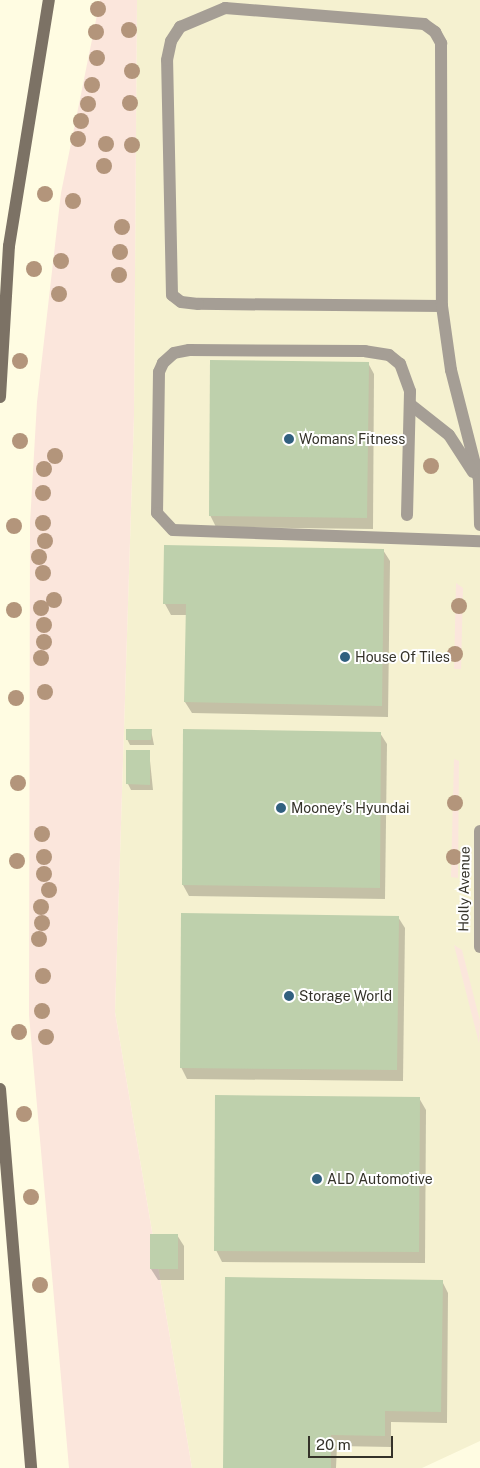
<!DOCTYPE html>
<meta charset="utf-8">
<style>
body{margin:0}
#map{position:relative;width:480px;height:1468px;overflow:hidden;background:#fffce2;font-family:"Public Sans",sans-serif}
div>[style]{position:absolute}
.built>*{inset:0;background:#f5f1d0}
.green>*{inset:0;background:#fbe6dc}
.shadow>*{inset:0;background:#0003}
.building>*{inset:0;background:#bed0ac}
.lane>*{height:12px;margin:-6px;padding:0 6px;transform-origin:6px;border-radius:6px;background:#a59e95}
.street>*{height:12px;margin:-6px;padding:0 6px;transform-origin:6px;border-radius:6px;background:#a59e95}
.secondary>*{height:12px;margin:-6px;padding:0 6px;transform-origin:6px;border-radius:6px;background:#7c7265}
.trees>*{width:16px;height:16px;margin:-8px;border-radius:50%;background:#b3957b}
.dots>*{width:14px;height:14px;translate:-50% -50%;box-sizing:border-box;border:2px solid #fff;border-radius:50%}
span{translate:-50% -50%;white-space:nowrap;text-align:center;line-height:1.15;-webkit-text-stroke:4px #fff;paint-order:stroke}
.poi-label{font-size:14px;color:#343229}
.left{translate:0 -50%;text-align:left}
.street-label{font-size:14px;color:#343229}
.scale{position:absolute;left:308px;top:1436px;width:85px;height:22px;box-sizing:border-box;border:2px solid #343229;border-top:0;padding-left:6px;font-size:15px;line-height:18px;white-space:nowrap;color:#343229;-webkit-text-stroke:4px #fff;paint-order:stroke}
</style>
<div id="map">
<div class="built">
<i style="clip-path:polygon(137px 0,480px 0,480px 1441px,422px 1468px,192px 1468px,115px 1012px,134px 416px)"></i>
</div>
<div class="green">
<i style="clip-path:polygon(100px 0,137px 0,134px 416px,115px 1012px,192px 1468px,69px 1468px,29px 1015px,30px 523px,37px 402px,61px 193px)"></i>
<i style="clip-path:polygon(456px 583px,463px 588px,461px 669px,454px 669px)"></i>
<i style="clip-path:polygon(454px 759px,459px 761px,458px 878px,451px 877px)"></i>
<i style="clip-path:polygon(454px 945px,462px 950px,480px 1021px,479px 1043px)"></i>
</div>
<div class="shadow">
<i style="clip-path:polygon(368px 363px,374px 374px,373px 529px,216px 527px,210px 515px)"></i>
<i style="clip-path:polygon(383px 550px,390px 561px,388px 717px,192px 713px,185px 702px,187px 615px,171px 615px,165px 604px)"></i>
<i style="clip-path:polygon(151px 730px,154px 745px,130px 745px,127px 739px)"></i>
<i style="clip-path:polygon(380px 733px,387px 744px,385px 899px,189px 896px,183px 885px)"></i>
<i style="clip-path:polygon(149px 751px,153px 790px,131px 790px,128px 784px)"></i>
<i style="clip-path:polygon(398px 917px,405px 928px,403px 1081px,187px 1079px,181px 1067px)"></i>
<i style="clip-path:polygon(419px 1098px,426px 1110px,425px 1263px,222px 1262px,216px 1250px)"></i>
<i style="clip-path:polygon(177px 1235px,184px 1246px,184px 1280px,158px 1280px,151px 1269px)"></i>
<i style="clip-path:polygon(442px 1281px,448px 1293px,447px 1423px,391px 1422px,391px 1447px,337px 1446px,336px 1468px,224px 1468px)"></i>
</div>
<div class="building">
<i style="clip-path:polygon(210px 360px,369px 362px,367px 518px,209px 516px)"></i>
<i style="clip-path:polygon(164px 545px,384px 549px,382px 706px,184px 702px,186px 604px,163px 604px)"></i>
<i style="clip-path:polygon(126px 729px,152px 729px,151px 740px,126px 740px)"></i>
<i style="clip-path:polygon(183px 729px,381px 732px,380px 888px,182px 885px)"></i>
<i style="clip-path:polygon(126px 750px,150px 750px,150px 785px,126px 784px)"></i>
<i style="clip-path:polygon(181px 913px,399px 916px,397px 1070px,180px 1068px)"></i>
<i style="clip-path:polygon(215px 1095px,420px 1097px,419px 1252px,214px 1251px)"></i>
<i style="clip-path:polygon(150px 1234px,178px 1234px,178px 1269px,150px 1269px)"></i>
<i style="clip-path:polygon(225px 1277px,443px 1280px,441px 1412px,385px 1411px,385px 1436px,331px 1435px,331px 1468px,223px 1468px)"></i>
</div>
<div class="lane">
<i style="left:442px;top:306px;width:244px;rotate:-179.5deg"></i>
<i style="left:198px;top:304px;width:17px;rotate:-173deg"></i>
<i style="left:181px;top:302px;width:11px;rotate:-142deg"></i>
<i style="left:172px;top:295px;width:235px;rotate:-91.2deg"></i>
<i style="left:167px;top:60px;width:19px;rotate:-78deg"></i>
<i style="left:171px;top:41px;width:17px;rotate:-57deg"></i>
<i style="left:180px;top:27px;width:49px;rotate:-22.9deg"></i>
<i style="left:225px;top:8px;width:200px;rotate:4.6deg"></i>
<i style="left:424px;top:24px;width:14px;rotate:36deg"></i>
<i style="left:435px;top:32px;width:13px;rotate:61deg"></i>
<i style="left:441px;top:43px;width:263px;rotate:89.8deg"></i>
<i style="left:442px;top:306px;width:65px;rotate:82deg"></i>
<i style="left:451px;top:370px;width:114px;rotate:75.7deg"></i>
<i style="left:411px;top:405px;width:48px;rotate:38.3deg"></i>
<i style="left:449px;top:435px;width:44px;rotate:57deg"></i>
<i style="left:407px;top:515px;width:124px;rotate:-88.6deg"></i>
<i style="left:410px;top:391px;width:29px;rotate:-110deg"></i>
<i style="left:400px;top:364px;width:14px;rotate:-141deg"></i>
<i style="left:389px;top:355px;width:24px;rotate:-171deg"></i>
<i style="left:365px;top:351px;width:176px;rotate:-179.7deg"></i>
<i style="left:189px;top:350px;width:15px;rotate:169deg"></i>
<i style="left:174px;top:353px;width:15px;rotate:138deg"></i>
<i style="left:163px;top:363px;width:10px;rotate:114deg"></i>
<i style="left:159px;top:372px;width:141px;rotate:90.8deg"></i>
<i style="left:157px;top:513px;width:23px;rotate:47deg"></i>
<i style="left:173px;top:530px;width:307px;rotate:2.1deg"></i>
</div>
<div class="street">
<i style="left:479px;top:480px;width:45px;rotate:88.7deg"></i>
<i style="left:480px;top:831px;width:116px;rotate:90deg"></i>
</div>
<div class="secondary">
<i style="left:0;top:397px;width:151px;rotate:-86.6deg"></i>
<i style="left:9px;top:246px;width:249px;rotate:-80.8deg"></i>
<i style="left:0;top:1089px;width:380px;rotate:85.3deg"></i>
</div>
<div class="trees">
<i style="left:98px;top:9px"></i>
<i style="left:129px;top:30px"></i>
<i style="left:96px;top:32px"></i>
<i style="left:97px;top:58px"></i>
<i style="left:132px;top:71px"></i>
<i style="left:92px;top:85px"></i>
<i style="left:130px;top:103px"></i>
<i style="left:88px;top:104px"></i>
<i style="left:81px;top:121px"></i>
<i style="left:78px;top:139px"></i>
<i style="left:106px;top:144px"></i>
<i style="left:132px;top:145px"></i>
<i style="left:104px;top:166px"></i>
<i style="left:45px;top:194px"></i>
<i style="left:73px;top:201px"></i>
<i style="left:122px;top:227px"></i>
<i style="left:120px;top:252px"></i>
<i style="left:61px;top:261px"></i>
<i style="left:34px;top:269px"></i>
<i style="left:119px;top:275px"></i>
<i style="left:59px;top:294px"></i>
<i style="left:20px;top:361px"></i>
<i style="left:20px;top:441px"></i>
<i style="left:55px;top:456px"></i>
<i style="left:431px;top:466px"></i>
<i style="left:44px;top:469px"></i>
<i style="left:43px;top:493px"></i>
<i style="left:43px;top:523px"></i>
<i style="left:14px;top:526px"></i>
<i style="left:45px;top:541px"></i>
<i style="left:39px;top:557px"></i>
<i style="left:43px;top:573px"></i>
<i style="left:54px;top:600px"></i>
<i style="left:459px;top:606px"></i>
<i style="left:41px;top:608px"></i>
<i style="left:14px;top:610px"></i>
<i style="left:44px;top:625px"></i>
<i style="left:44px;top:642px"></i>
<i style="left:455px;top:654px"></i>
<i style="left:41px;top:658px"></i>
<i style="left:45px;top:692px"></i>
<i style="left:16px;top:698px"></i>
<i style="left:18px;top:783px"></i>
<i style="left:455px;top:803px"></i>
<i style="left:42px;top:834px"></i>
<i style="left:44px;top:857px"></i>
<i style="left:454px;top:857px"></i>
<i style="left:17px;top:861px"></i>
<i style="left:44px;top:874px"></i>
<i style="left:49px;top:890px"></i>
<i style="left:41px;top:907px"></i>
<i style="left:42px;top:923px"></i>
<i style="left:39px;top:939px"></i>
<i style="left:43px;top:976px"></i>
<i style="left:42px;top:1011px"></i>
<i style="left:19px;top:1032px"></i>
<i style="left:46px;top:1037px"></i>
<i style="left:24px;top:1114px"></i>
<i style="left:31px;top:1197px"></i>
<i style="left:40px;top:1285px"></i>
</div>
<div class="dots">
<i style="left:289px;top:439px;background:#31607f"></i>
<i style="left:345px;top:657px;background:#31607f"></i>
<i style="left:281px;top:808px;background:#31607f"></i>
<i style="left:289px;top:996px;background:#31607f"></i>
<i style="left:317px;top:1179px;background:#31607f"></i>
</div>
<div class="poi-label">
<span class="left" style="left:299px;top:439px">Womans Fitness</span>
<span class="left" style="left:355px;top:657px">House Of Tiles</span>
<span class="left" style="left:291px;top:808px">Mooney’s Hyundai</span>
<span class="left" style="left:299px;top:996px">Storage World</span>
<span class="left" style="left:327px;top:1179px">ALD Automotive</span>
</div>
<div class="street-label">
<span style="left:464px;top:889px;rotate:-89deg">Holly Avenue</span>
</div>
<div class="scale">20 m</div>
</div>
